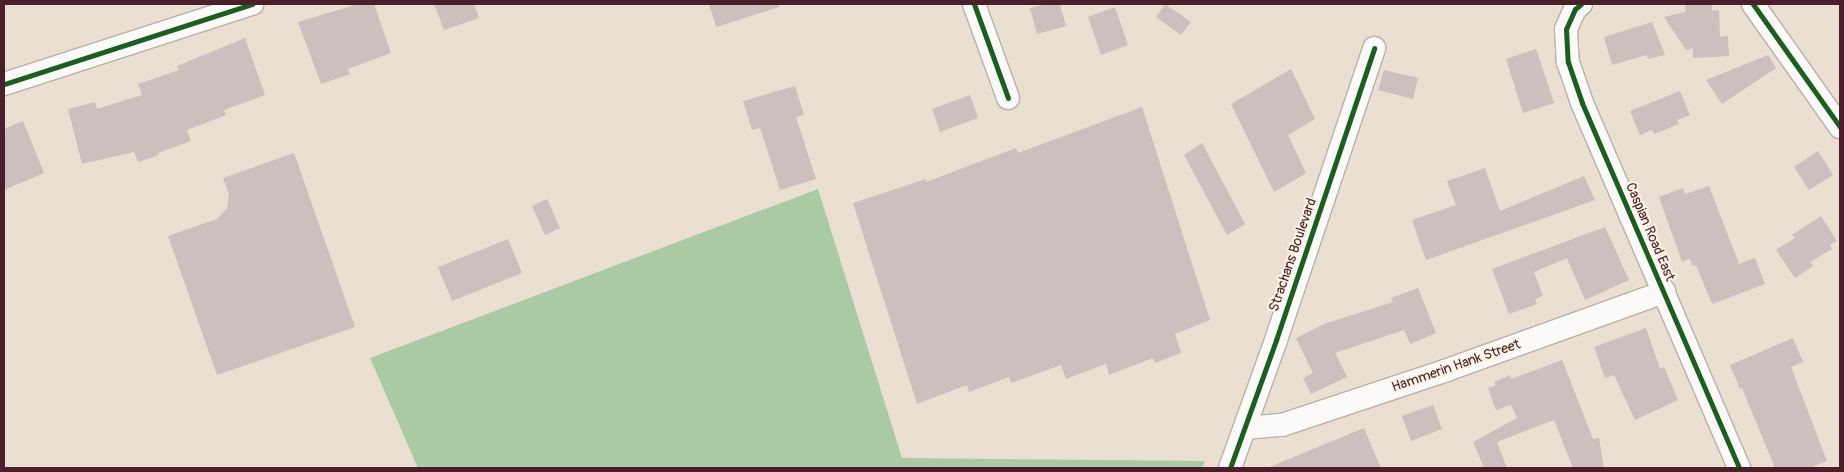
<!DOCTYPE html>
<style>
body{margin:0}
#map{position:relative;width:1844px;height:472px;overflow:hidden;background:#eadfd0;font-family:Pangolin,sans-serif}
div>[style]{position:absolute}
.forest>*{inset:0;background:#a9caa3}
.building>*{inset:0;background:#cdbfbd}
.roads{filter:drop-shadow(1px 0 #baafa7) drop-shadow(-1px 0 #baafa7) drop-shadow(0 1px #baafa7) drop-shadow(0 -1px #baafa7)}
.street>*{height:22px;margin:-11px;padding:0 11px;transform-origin:11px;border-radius:11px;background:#fcfaf8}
.cycleway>*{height:5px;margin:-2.5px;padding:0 2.5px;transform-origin:2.5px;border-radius:2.5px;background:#1b5e20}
span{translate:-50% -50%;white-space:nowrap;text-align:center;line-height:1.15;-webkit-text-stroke:4px #fcf5e5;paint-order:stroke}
.street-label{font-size:14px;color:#4a1f2b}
.frame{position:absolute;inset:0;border:5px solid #4a1f2b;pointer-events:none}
</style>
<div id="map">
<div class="forest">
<i style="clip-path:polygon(818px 189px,902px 458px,1205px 461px,1202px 468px,418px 468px,370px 358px)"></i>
</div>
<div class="building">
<i style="clip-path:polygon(358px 4px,374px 4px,391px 53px,348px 69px,350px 74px,321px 84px,298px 22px)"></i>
<i style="clip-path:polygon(434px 4px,474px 4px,479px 18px,444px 30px)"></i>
<i style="clip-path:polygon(709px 4px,779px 4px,779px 7px,716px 27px)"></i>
<i style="clip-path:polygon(1046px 4px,1060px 4px,1066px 26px,1037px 34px,1030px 8px)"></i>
<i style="clip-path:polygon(1165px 4px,1191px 22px,1181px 35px,1156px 17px)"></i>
<i style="clip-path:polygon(1685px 4px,1712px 4px,1712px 11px,1719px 10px,1720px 37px,1728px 36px,1729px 56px,1693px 58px,1693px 48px,1686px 50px,1664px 17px,1685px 12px)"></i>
<i style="clip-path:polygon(1115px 7px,1128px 45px,1101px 55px,1088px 17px)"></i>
<i style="clip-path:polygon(1652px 22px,1665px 55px,1648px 59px,1647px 55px,1612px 65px,1604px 37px)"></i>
<i style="clip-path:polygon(245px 38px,265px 95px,224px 110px,226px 115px,187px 130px,191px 141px,158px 153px,159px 155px,138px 162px,134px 152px,82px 164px,68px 109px,95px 102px,97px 109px,142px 95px,138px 84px,179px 70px,177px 66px)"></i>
<i style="clip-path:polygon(1536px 49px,1554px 103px,1523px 113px,1506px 59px)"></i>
<i style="clip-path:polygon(1768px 55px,1776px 68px,1722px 104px,1706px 80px)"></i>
<i style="clip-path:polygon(1291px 69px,1315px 119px,1288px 135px,1306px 173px,1274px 192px,1231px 104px)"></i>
<i style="clip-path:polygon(1384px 70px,1418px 78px,1413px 99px,1378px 90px)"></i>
<i style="clip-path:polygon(795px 86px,804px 115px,796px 117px,816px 179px,780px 190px,760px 128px,752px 130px,743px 101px)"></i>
<i style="clip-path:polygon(1680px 91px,1690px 115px,1677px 120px,1679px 124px,1654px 134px,1652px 130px,1640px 135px,1630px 111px)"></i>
<i style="clip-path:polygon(970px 95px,978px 118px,940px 132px,932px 109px)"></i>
<i style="clip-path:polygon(1142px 107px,1210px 320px,1175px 334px,1181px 353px,1155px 363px,1153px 358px,1109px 375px,1106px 364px,1066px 379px,1061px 365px,1011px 383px,1009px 377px,969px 392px,967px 385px,917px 404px,853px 203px,926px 179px,926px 182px,1016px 148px,1018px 153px)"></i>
<i style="clip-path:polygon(23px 121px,44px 173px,4px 190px,4px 129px)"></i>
<i style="clip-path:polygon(1202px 143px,1245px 224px,1227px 235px,1184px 155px)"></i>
<i style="clip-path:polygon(1818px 151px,1833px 175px,1809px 190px,1794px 167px)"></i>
<i style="clip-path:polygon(294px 153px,355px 327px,217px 375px,168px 236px,217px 219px,227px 208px,229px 194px,223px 178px)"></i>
<i style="clip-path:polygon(1485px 168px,1500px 211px,1584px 176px,1595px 200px,1426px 260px,1412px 220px,1456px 205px,1447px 181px)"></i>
<i style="clip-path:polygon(1709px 186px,1739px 264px,1755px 258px,1765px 284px,1712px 304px,1696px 265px,1693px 266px,1690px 259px,1682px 262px,1659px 197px,1683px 188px,1685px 194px)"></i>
<i style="clip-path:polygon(547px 199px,560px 228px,545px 235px,532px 206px)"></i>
<i style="clip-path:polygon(1821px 216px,1837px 241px,1830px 245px,1832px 249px,1810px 262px,1813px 266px,1795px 278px,1776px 250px,1795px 238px,1792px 235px)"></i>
<i style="clip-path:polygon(1605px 227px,1629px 280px,1585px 300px,1567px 258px,1534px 272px,1543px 296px,1535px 299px,1537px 304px,1509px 314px,1492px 269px)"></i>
<i style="clip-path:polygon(508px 239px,522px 273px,452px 301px,438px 267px)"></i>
<i style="clip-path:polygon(1418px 288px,1436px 333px,1410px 344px,1404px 330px,1335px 353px,1347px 377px,1311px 394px,1303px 378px,1313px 373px,1296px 338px,1324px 324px,1393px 302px,1391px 298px)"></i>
<i style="clip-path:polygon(1646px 328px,1660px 369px,1664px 367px,1678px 400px,1635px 420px,1614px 375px,1605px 378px,1594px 347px)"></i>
<i style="clip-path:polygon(1793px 338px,1803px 362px,1791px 367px,1827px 461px,1809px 468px,1775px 468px,1742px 388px,1740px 389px,1730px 365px)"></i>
<i style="clip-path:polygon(1562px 360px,1593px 439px,1599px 438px,1604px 468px,1573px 468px,1554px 420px,1497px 442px,1507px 468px,1484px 468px,1473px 442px,1517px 418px,1511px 405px,1496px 410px,1488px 388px,1496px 385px,1494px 382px,1510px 375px,1511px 379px)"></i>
<i style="clip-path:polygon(1433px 405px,1442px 429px,1411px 441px,1402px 416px)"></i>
<i style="clip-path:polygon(1364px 428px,1381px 468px,1267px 468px)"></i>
</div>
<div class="roads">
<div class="street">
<i style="left:974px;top:4px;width:100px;rotate:70.1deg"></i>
<i style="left:1581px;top:4px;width:8px;rotate:140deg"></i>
<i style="left:1575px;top:9px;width:22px;rotate:114deg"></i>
<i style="left:1566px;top:29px;width:33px;rotate:87deg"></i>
<i style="left:1568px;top:62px;width:43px;rotate:71.1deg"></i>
<i style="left:1582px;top:103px;width:397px;rotate:66.7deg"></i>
<i style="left:1753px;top:4px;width:151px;rotate:54.7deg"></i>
<i style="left:4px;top:84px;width:261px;rotate:-17.9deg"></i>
<i style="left:1245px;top:428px;width:37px;rotate:-5deg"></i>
<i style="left:1282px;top:425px;width:174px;rotate:-18.4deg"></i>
<i style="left:1447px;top:370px;width:231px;rotate:-19.8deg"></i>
<i style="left:1230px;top:468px;width:136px;rotate:-70.2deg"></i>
<i style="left:1276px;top:340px;width:308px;rotate:-71.4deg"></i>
</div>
</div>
<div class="cycleway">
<i style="left:974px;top:4px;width:100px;rotate:70.1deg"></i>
<i style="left:1581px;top:4px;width:8px;rotate:140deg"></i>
<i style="left:1575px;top:9px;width:22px;rotate:114deg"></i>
<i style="left:1566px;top:29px;width:33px;rotate:87deg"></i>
<i style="left:1568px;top:62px;width:43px;rotate:71.1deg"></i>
<i style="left:1582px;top:103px;width:397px;rotate:66.7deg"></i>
<i style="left:1753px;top:4px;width:151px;rotate:54.7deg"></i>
<i style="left:4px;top:84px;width:261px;rotate:-17.9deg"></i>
<i style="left:1230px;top:468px;width:136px;rotate:-70.2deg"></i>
<i style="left:1276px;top:340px;width:308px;rotate:-71.4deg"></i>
</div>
<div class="street-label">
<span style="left:1650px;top:232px;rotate:67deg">Caspian Road East</span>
<span style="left:1293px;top:255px;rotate:-71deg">Strachans Boulevard</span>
<span style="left:1456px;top:366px;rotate:-19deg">Hammerin Hank Street</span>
</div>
<div class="frame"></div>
</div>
